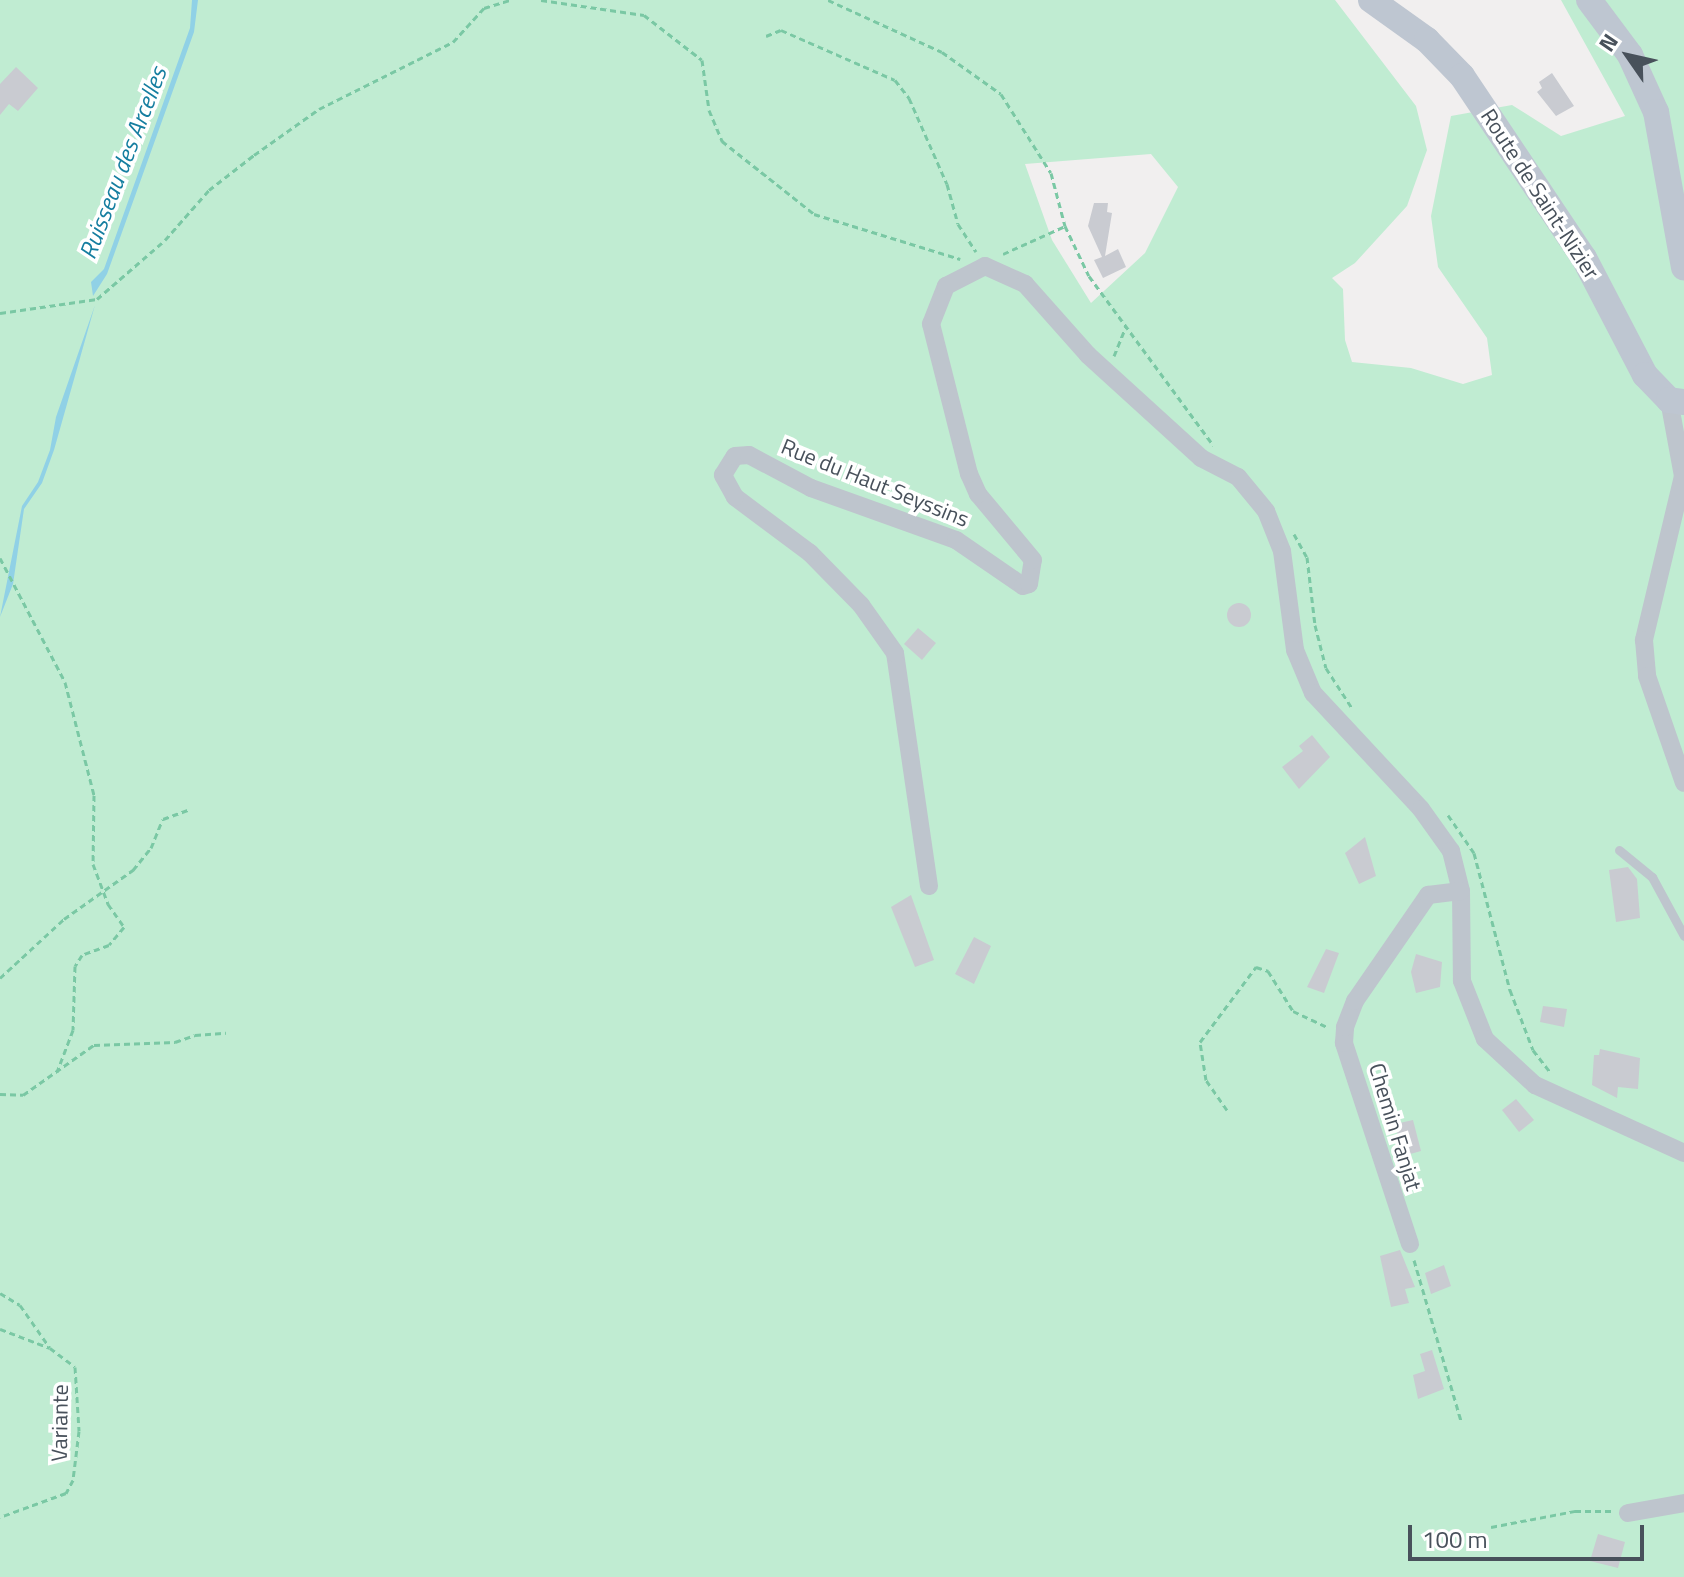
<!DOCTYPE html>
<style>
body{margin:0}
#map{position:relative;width:1684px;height:1577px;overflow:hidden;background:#f1efef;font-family:"Titillium Web",sans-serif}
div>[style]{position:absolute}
.green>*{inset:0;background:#c0ecd2}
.water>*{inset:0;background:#90d1e6}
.building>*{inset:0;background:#c9cbd1}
.round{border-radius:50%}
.path>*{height:3px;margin-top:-1.5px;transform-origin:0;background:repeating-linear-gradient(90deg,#7ac8a4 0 6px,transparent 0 10px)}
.service>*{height:9px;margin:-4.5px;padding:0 4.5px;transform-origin:4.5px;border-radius:4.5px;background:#bec5cd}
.minor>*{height:18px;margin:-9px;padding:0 9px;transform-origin:9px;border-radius:9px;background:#bec5cd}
.secondary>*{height:26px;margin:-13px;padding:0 13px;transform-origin:13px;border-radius:13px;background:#bec6d1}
span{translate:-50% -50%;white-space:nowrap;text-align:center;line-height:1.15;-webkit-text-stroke:7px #fff;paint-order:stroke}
.street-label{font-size:22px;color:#48515b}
.water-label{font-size:24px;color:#157ea0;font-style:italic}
.north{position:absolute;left:1588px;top:16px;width:80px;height:80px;-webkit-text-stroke:6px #fff;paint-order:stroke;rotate:304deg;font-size:22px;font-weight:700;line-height:32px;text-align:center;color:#48515b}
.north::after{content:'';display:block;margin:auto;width:28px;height:36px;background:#48515b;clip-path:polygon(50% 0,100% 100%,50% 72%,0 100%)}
.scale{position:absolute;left:1408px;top:1525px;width:236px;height:36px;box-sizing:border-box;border:4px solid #48515b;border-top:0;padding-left:10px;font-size:24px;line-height:28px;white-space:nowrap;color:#48515b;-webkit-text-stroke:6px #fff;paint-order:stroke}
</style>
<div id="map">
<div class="green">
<i style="clip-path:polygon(evenodd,0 0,1335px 0,1416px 106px,1427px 150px,1407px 206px,1355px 263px,1332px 278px,1343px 289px,1345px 340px,1352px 362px,1411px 368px,1463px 384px,1492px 375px,1487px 338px,1438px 267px,1431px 216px,1451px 116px,1512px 105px,1561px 136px,1625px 116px,1561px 0,1684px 0,1684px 1577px,0 1577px,0 0,1151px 154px,1178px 187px,1145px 253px,1091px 303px,1052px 240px,1025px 164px,1151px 154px)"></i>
</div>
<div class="water">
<i style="clip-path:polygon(192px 0,198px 0,194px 32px,107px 274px,93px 296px,91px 282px,104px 269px,190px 28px)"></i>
<i style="clip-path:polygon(95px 305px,54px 450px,42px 483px,24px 509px,13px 584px,0 617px,22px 506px,38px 482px,50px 450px,56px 417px)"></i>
</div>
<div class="building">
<i style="clip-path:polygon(16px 67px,38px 88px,18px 111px,9px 104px,0 115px,0 84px)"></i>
<i style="clip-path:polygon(1552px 73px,1574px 106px,1556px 116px,1537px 92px,1542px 88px,1539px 82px)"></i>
<i style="clip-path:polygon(1094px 203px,1108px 203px,1107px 212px,1112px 213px,1105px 256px,1118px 249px,1126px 267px,1103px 278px,1094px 260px,1102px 257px,1088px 226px)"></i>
<i class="round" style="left:1227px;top:603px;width:24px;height:24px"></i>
<i style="clip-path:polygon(918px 628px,936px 643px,922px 660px,904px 644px)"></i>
<i style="clip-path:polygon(1312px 735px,1330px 757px,1299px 789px,1282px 767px,1303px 751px,1299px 746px)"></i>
<i style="clip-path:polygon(1365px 837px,1376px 876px,1359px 884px,1345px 853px)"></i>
<i style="clip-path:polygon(1628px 867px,1637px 879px,1640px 918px,1616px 922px,1609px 870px)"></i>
<i style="clip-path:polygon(911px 895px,934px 960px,915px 967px,891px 907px)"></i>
<i style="clip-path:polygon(974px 937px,991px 946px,974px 984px,955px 974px)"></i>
<i style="clip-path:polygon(1326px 949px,1339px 953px,1324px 993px,1307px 987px)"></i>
<i style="clip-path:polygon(1416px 954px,1442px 962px,1440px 987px,1416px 993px,1411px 972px)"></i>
<i style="clip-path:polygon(1543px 1006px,1567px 1009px,1564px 1027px,1540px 1022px)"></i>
<i style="clip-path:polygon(1600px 1049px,1640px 1058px,1638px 1089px,1618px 1087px,1617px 1098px,1592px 1085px,1594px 1055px,1599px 1055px)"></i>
<i style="clip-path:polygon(1516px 1099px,1534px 1120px,1519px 1132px,1502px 1110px)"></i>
<i style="clip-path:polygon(1413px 1120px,1421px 1151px,1403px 1156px,1395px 1124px)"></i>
<i style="clip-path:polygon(1400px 1250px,1415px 1287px,1405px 1289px,1409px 1303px,1391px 1307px,1380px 1256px)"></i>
<i style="clip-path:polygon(1444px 1265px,1451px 1286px,1431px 1294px,1425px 1273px)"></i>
<i style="clip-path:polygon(1432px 1350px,1444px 1389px,1418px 1399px,1413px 1375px,1425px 1371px,1420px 1354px)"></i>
<i style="clip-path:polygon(1598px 1534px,1625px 1542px,1618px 1568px,1590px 1561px)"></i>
</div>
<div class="path">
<i style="left:541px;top:0;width:104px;rotate:8.3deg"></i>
<i style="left:644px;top:15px;width:73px;rotate:37.8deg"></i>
<i style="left:702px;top:60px;width:50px;rotate:82deg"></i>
<i style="left:709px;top:110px;width:34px;rotate:67deg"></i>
<i style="left:722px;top:141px;width:117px;rotate:38.4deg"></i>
<i style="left:814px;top:214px;width:153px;rotate:17.1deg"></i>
<i style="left:828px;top:0;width:125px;rotate:24.5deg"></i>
<i style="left:942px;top:52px;width:72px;rotate:35.4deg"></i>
<i style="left:1001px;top:94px;width:93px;rotate:57.7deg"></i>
<i style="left:1051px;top:173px;width:55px;rotate:75.2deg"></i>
<i style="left:1065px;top:226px;width:55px;rotate:64.4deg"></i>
<i style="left:1089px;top:276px;width:210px;rotate:53.7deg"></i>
<i style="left:766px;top:36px;width:16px;rotate:-22deg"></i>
<i style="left:781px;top:30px;width:124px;rotate:23.7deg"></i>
<i style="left:895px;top:80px;width:23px;rotate:52deg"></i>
<i style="left:909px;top:98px;width:94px;rotate:66.2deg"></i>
<i style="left:947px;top:184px;width:41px;rotate:74.6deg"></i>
<i style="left:958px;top:224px;width:33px;rotate:57deg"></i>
<i style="left:1003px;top:254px;width:68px;rotate:-24.3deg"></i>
<i style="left:0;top:313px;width:98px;rotate:-8.2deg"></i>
<i style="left:97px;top:299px;width:90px;rotate:-40.9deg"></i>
<i style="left:165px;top:240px;width:67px;rotate:-48.7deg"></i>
<i style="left:209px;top:190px;width:57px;rotate:-37.9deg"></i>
<i style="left:254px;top:155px;width:80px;rotate:-35.3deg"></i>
<i style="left:319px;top:109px;width:150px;rotate:-26.6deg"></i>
<i style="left:453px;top:42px;width:46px;rotate:-47.6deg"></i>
<i style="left:484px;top:8px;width:27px;rotate:-17deg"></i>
<i style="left:1114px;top:356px;width:32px;rotate:-68deg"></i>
<i style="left:1294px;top:534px;width:26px;rotate:61deg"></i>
<i style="left:1307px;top:557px;width:68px;rotate:83.3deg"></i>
<i style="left:1315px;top:625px;width:44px;rotate:75.7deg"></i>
<i style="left:1326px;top:668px;width:48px;rotate:57deg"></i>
<i style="left:0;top:558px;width:140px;rotate:62.3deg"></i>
<i style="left:65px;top:682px;width:117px;rotate:75.6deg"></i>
<i style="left:94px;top:795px;width:69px;rotate:90.8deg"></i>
<i style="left:93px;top:864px;width:43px;rotate:69.4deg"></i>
<i style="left:108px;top:904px;width:28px;rotate:55deg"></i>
<i style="left:124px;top:927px;width:23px;rotate:130deg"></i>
<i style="left:109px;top:945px;width:29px;rotate:160deg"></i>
<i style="left:82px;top:955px;width:13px;rotate:122deg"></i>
<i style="left:75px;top:966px;width:64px;rotate:91.8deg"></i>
<i style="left:73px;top:1030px;width:45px;rotate:110.9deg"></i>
<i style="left:1448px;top:815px;width:46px;rotate:55.6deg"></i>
<i style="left:1474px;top:853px;width:142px;rotate:75.3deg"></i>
<i style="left:1510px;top:990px;width:64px;rotate:69deg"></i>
<i style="left:1533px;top:1050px;width:28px;rotate:52deg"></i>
<i style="left:0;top:978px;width:87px;rotate:-42.7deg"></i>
<i style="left:64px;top:919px;width:85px;rotate:-35.4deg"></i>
<i style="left:133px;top:870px;width:28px;rotate:-51deg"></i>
<i style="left:151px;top:848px;width:31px;rotate:-68deg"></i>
<i style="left:163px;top:819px;width:27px;rotate:-20deg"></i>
<i style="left:0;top:1094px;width:23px;rotate:2deg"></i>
<i style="left:23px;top:1095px;width:87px;rotate:-35.2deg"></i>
<i style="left:94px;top:1045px;width:81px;rotate:-2.1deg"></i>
<i style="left:175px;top:1042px;width:21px;rotate:-19deg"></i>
<i style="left:195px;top:1035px;width:31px;rotate:-4deg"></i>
<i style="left:1227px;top:1110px;width:37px;rotate:-125deg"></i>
<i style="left:1206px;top:1080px;width:38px;rotate:-99deg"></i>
<i style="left:1200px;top:1042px;width:94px;rotate:-53.3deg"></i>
<i style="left:1256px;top:967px;width:13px;rotate:18deg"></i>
<i style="left:1268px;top:971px;width:47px;rotate:58deg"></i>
<i style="left:1293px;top:1011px;width:38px;rotate:25deg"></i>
<i style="left:1414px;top:1260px;width:168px;rotate:73.7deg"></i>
<i style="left:0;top:1293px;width:23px;rotate:31deg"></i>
<i style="left:20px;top:1305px;width:52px;rotate:55.1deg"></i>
<i style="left:0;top:1329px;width:53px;rotate:20.8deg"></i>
<i style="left:50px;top:1348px;width:31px;rotate:37deg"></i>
<i style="left:75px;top:1367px;width:64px;rotate:86.4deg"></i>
<i style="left:79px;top:1431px;width:49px;rotate:97deg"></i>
<i style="left:73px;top:1480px;width:15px;rotate:118deg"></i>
<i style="left:66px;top:1493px;width:70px;rotate:160deg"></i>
<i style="left:1491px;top:1527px;width:86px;rotate:-10.8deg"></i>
<i style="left:1575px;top:1511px;width:37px"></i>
</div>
<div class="service">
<i style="left:1619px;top:850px;width:43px;rotate:39.3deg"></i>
<i style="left:1652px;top:877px;width:67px;rotate:61.5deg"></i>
</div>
<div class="minor">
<i style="left:1669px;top:400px;width:77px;rotate:79.6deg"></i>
<i style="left:1683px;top:476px;width:169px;rotate:103.4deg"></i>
<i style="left:1644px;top:640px;width:36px;rotate:85deg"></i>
<i style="left:1647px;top:676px;width:113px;rotate:70.9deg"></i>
<i style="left:929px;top:886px;width:235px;rotate:-98.3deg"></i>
<i style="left:895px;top:653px;width:59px;rotate:-125.3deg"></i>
<i style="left:861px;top:605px;width:73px;rotate:-134.4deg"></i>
<i style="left:810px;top:553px;width:94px;rotate:-143.3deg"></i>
<i style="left:735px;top:497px;width:25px;rotate:-119deg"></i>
<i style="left:723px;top:475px;width:22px;rotate:-58deg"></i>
<i style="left:735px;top:456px;width:14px;rotate:-4deg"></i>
<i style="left:749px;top:455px;width:70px;rotate:28deg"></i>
<i style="left:811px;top:488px;width:154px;rotate:19.7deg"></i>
<i style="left:956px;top:540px;width:81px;rotate:34.5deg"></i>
<i style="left:1023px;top:586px;width:6px;rotate:-18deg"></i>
<i style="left:1029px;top:584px;width:24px;rotate:-81deg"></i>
<i style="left:1033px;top:560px;width:86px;rotate:-129.8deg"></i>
<i style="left:978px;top:494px;width:22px;rotate:-114deg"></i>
<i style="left:969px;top:474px;width:155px;rotate:-104.2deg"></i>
<i style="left:931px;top:324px;width:41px;rotate:-68.5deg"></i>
<i style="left:946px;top:286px;width:44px;rotate:-27.1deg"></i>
<i style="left:985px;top:266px;width:44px;rotate:24.2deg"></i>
<i style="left:1025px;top:284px;width:95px;rotate:48.4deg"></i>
<i style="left:1088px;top:355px;width:153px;rotate:42.3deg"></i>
<i style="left:1201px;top:458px;width:42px;rotate:27.2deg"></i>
<i style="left:1238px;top:477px;width:44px;rotate:50.5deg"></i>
<i style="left:1266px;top:511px;width:43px;rotate:68.2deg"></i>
<i style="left:1282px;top:551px;width:100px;rotate:82.5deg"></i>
<i style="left:1295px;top:650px;width:47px;rotate:67.3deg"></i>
<i style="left:1313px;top:693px;width:158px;rotate:47deg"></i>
<i style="left:1421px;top:809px;width:52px;rotate:54.5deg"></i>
<i style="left:1451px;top:851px;width:41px;rotate:76deg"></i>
<i style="left:1461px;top:891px;width:90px;rotate:89.4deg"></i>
<i style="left:1462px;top:981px;width:62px;rotate:68.4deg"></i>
<i style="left:1485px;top:1039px;width:68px;rotate:42.6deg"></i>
<i style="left:1535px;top:1085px;width:164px;rotate:24.5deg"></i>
<i style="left:1410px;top:1244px;width:212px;rotate:-108.2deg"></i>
<i style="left:1344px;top:1043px;width:16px;rotate:-86deg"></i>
<i style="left:1345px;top:1027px;width:28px;rotate:-69deg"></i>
<i style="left:1355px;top:1001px;width:129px;rotate:-55.4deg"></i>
<i style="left:1428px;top:895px;width:33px;rotate:-7deg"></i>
<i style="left:1628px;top:1513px;width:57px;rotate:-10.1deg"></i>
</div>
<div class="secondary">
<i style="left:1371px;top:0;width:69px;rotate:35.5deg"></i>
<i style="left:1427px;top:40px;width:50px;rotate:45.8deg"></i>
<i style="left:1462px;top:76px;width:219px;rotate:56.2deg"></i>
<i style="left:1584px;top:258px;width:132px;rotate:62.5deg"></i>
<i style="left:1645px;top:375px;width:35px;rotate:46deg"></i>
<i style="left:1669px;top:400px;width:15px;rotate:8deg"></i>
<i style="left:1589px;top:0;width:69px;rotate:53.3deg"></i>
<i style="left:1630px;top:55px;width:63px;rotate:65.5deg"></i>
<i style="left:1656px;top:112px;width:158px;rotate:79.8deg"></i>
</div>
<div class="street-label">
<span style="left:1540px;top:194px;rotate:57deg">Route de Saint-Nizier</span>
<span style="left:875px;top:483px;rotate:22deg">Rue du Haut Seyssins</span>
<span style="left:1395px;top:1127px;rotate:73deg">Chemin Fanjat</span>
<span style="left:60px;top:1423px;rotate:-89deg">Variante</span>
</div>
<div class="water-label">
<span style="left:123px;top:163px;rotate:-69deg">Ruisseau des Arcelles</span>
</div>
<div class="north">N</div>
<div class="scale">100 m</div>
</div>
